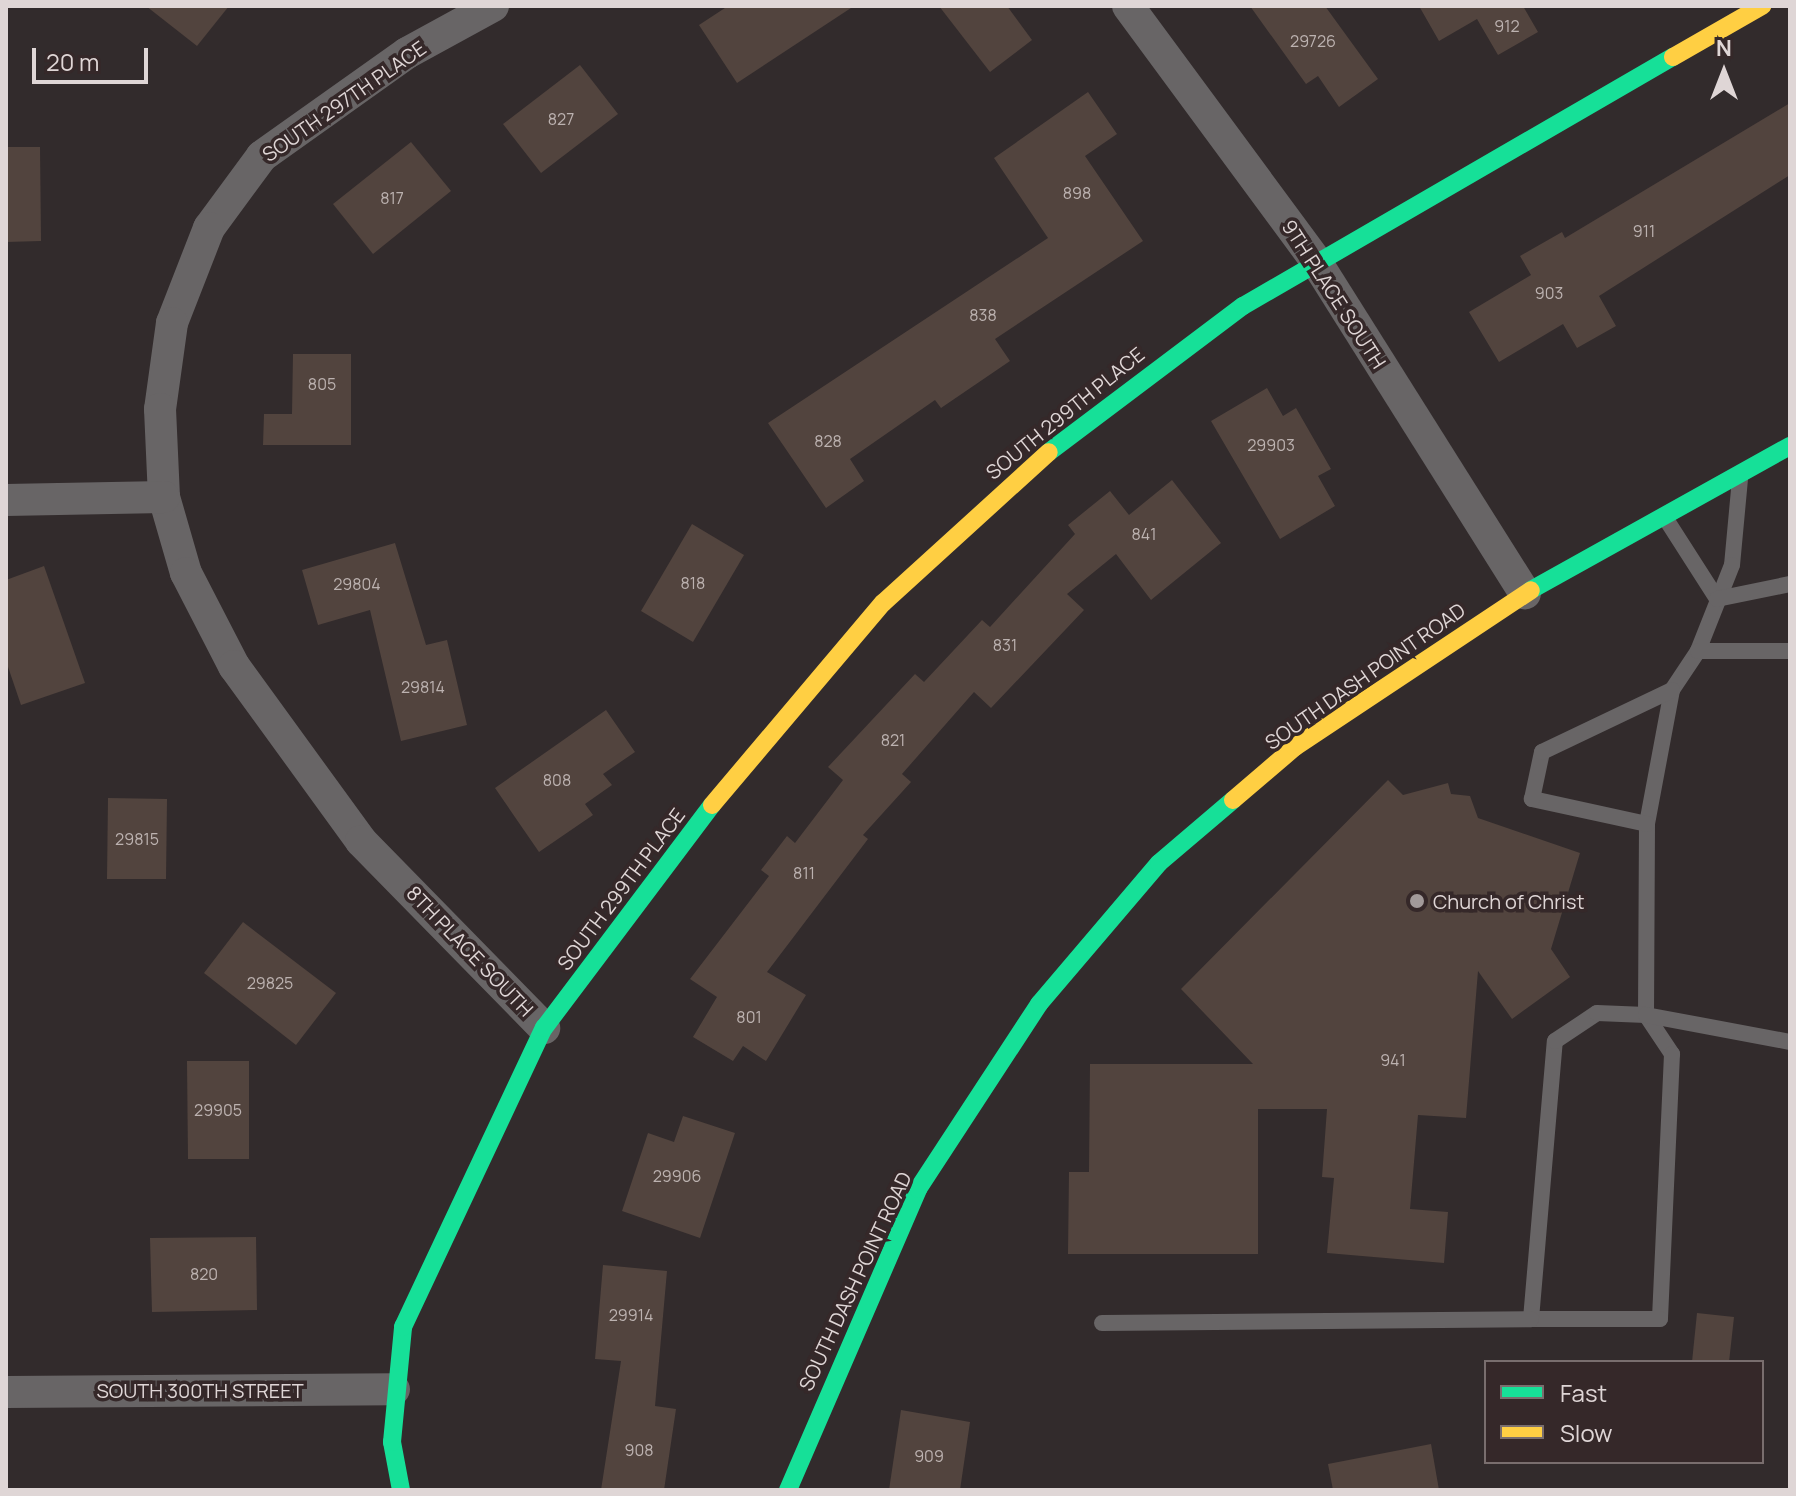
<!DOCTYPE html>
<style>
body{margin:0}
#map{position:relative;width:1796px;height:1496px;overflow:hidden;background:#322b2c;font-family:Manrope,sans-serif}
div>[style]{position:absolute}
.building>*{inset:0;background:#52443e}
.lane>*{height:16px;margin:-8px;padding:0 8px;transform-origin:8px;border-radius:8px;background:#686566}
.street>*{height:32px;margin:-16px;padding:0 16px;transform-origin:16px;border-radius:16px;background:#686566}
.fast>*{height:18px;margin:-9px;padding:0 9px;transform-origin:9px;border-radius:9px;background:#16e098}
.slow>*{height:18px;margin:-9px;padding:0 9px;transform-origin:9px;border-radius:9px;background:#ffcf43}
.dots>*{width:22px;height:22px;translate:-50% -50%;box-sizing:border-box;border:4px solid #352829;border-radius:50%}
span{translate:-50% -50%;white-space:nowrap;text-align:center;line-height:1.15;-webkit-text-stroke:7px #352829;paint-order:stroke}
.number-label{font-size:16px;color:#bcb2b0}
.number-label span{-webkit-text-stroke-width:0}
.street-label{font-size:20px;color:#dfd6d6}
.poi-label{font-size:20px;color:#dfd6d6}
.left{translate:0 -50%;text-align:left}
.frame{position:absolute;inset:0;border:8px solid #dfd6d6;pointer-events:none}
.legend{position:absolute;left:1484px;top:1360px;width:280px;height:104px;box-sizing:border-box;background:#352829;border:2px solid #796e6e;margin:0;padding:10px 14px;list-style:none;font-size:24px;color:#dfd6d6}
.legend li{display:flex;align-items:center;gap:16px;height:40px}
.legend b{width:40px;border:2px solid #796e6e}
.north{position:absolute;left:1684px;top:32px;width:80px;height:80px;-webkit-text-stroke:6px #352829;paint-order:stroke;rotate:0deg;font-size:22px;font-weight:700;line-height:32px;text-align:center;color:#dfd6d6}
.north::after{content:'';display:block;margin:auto;width:28px;height:36px;background:#dfd6d6;clip-path:polygon(50% 0,100% 100%,50% 72%,0 100%)}
.scale{position:absolute;left:32px;top:48px;width:116px;height:36px;box-sizing:border-box;border:4px solid #dfd6d6;border-top:0;padding-left:10px;font-size:24px;line-height:28px;white-space:nowrap;color:#dfd6d6;-webkit-text-stroke:6px #352829;paint-order:stroke}
</style>
<div id="map">
<div class="building">
<i style="clip-path:polygon(146px 6px,229px 6px,197px 46px)"></i>
<i style="clip-path:polygon(728px 6px,854px 6px,737px 83px,699px 25px)"></i>
<i style="clip-path:polygon(939px 6px,1007px 6px,1032px 40px,990px 72px)"></i>
<i style="clip-path:polygon(1250px 6px,1325px 6px,1378px 79px,1339px 107px,1318px 76px,1306px 84px)"></i>
<i style="clip-path:polygon(1419px 6px,1523px 6px,1538px 32px,1498px 55px,1477px 19px,1439px 41px)"></i>
<i style="clip-path:polygon(580px 65px,618px 114px,541px 173px,503px 124px)"></i>
<i style="clip-path:polygon(1088px 92px,1117px 134px,1085px 156px,1143px 241px,995px 339px,1010px 361px,941px 408px,935px 400px,850px 459px,864px 481px,826px 508px,768px 423px,1048px 238px,994px 158px)"></i>
<i style="clip-path:polygon(1790px 103px,1790px 175px,1599px 296px,1616px 326px,1577px 348px,1563px 324px,1499px 362px,1469px 312px,1531px 275px,1520px 256px,1562px 232px,1565px 238px)"></i>
<i style="clip-path:polygon(411px 142px,451px 191px,373px 254px,333px 204px)"></i>
<i style="clip-path:polygon(6px 147px,40px 147px,41px 241px,6px 242px)"></i>
<i style="clip-path:polygon(293px 354px,351px 354px,351px 445px,263px 445px,264px 414px,292px 414px)"></i>
<i style="clip-path:polygon(1267px 388px,1283px 416px,1296px 408px,1331px 469px,1318px 476px,1335px 506px,1280px 539px,1211px 421px)"></i>
<i style="clip-path:polygon(1172px 480px,1221px 543px,1151px 600px,1116px 554px,1067px 594px,1084px 610px,991px 708px,974px 692px,902px 774px,911px 782px,863px 835px,868px 839px,767px 972px,806px 995px,766px 1061px,743px 1046px,733px 1061px,693px 1037px,717px 997px,690px 979px,769px 876px,761px 870px,787px 836px,795px 843px,843px 780px,828px 767px,915px 674px,924px 682px,982px 620px,990px 627px,1075px 534px,1068px 525px,1110px 491px,1129px 515px)"></i>
<i style="clip-path:polygon(692px 524px,744px 555px,693px 642px,641px 611px)"></i>
<i style="clip-path:polygon(395px 543px,426px 645px,447px 640px,467px 725px,401px 741px,370px 610px,318px 625px,302px 570px)"></i>
<i style="clip-path:polygon(44px 566px,85px 683px,21px 705px,6px 661px,6px 580px)"></i>
<i style="clip-path:polygon(606px 710px,635px 752px,603px 774px,612px 785px,585px 804px,593px 815px,539px 852px,495px 788px)"></i>
<i style="clip-path:polygon(1388px 780px,1403px 795px,1448px 783px,1451px 794px,1470px 796px,1478px 818px,1580px 853px,1551px 949px,1570px 977px,1512px 1019px,1478px 971px,1466px 1118px,1418px 1115px,1410px 1209px,1448px 1212px,1444px 1263px,1327px 1253px,1334px 1178px,1322px 1177px,1327px 1109px,1258px 1109px,1258px 1254px,1068px 1254px,1069px 1172px,1089px 1172px,1090px 1064px,1253px 1064px,1181px 989px)"></i>
<i style="clip-path:polygon(108px 798px,167px 799px,166px 879px,107px 879px)"></i>
<i style="clip-path:polygon(243px 922px,336px 993px,296px 1045px,204px 973px)"></i>
<i style="clip-path:polygon(187px 1061px,249px 1061px,249px 1159px,188px 1159px)"></i>
<i style="clip-path:polygon(683px 1116px,735px 1133px,700px 1238px,622px 1211px,648px 1133px,674px 1142px)"></i>
<i style="clip-path:polygon(256px 1237px,257px 1310px,152px 1312px,150px 1238px)"></i>
<i style="clip-path:polygon(603px 1265px,667px 1271px,655px 1406px,676px 1409px,664px 1490px,601px 1490px,621px 1361px,595px 1359px)"></i>
<i style="clip-path:polygon(1697px 1313px,1734px 1317px,1729px 1362px,1692px 1362px)"></i>
<i style="clip-path:polygon(901px 1410px,970px 1422px,960px 1490px,889px 1490px)"></i>
<i style="clip-path:polygon(1431px 1444px,1439px 1490px,1333px 1490px,1328px 1464px)"></i>
</div>
<div class="lane">
<i style="left:1740px;top:479px;width:86px;rotate:95.3deg"></i>
<i style="left:1732px;top:565px;width:92px;rotate:111.6deg"></i>
<i style="left:1698px;top:651px;width:47px;rotate:123.7deg"></i>
<i style="left:1672px;top:690px;width:136px;rotate:100.6deg"></i>
<i style="left:1647px;top:824px;width:191px;rotate:90.3deg"></i>
<i style="left:1646px;top:1015px;width:47px;rotate:56.3deg"></i>
<i style="left:1672px;top:1054px;width:265px;rotate:92.6deg"></i>
<i style="left:1660px;top:1319px;width:129px;rotate:180deg"></i>
<i style="left:1531px;top:1319px;width:279px;rotate:-85.1deg"></i>
<i style="left:1555px;top:1041px;width:50px;rotate:-33.7deg"></i>
<i style="left:1597px;top:1013px;width:49px;rotate:2.3deg"></i>
<i style="left:1646px;top:1015px;width:147px;rotate:10.6deg"></i>
<i style="left:1664px;top:516px;width:98px;rotate:57.4deg"></i>
<i style="left:1717px;top:599px;width:75px;rotate:-11.6deg"></i>
<i style="left:1698px;top:651px;width:92px"></i>
<i style="left:1647px;top:824px;width:118px;rotate:-167.7deg"></i>
<i style="left:1532px;top:799px;width:48px;rotate:-78deg"></i>
<i style="left:1542px;top:752px;width:144px;rotate:-25.5deg"></i>
<i style="left:1102px;top:1323px;width:429px;rotate:-0.5deg"></i>
</div>
<div class="street">
<i style="left:493px;top:6px;width:98px;rotate:151.3deg"></i>
<i style="left:407px;top:53px;width:178px;rotate:144.6deg"></i>
<i style="left:262px;top:156px;width:89px;rotate:126.4deg"></i>
<i style="left:209px;top:228px;width:102px;rotate:111.3deg"></i>
<i style="left:172px;top:323px;width:87px;rotate:97.9deg"></i>
<i style="left:160px;top:409px;width:88px;rotate:87.4deg"></i>
<i style="left:164px;top:497px;width:79px;rotate:73.9deg"></i>
<i style="left:186px;top:573px;width:105px;rotate:62.7deg"></i>
<i style="left:234px;top:666px;width:216px;rotate:54deg"></i>
<i style="left:361px;top:841px;width:262px;rotate:45.6deg"></i>
<i style="left:1128px;top:6px;width:315px;rotate:53.6deg"></i>
<i style="left:1315px;top:260px;width:394px;rotate:57.8deg"></i>
<i style="left:6px;top:500px;width:158px;rotate:-1.1deg"></i>
<i style="left:6px;top:1392px;width:388px;rotate:-0.4deg"></i>
</div>
<div class="fast">
<i style="left:1049px;top:452px;width:243px;rotate:-37deg"></i>
<i style="left:1243px;top:306px;width:497px;rotate:-30.1deg"></i>
<i style="left:1531px;top:590px;width:296px;rotate:-29.1deg"></i>
<i style="left:401px;top:1490px;width:49px;rotate:-100.6deg"></i>
<i style="left:392px;top:1442px;width:116px;rotate:-84.5deg"></i>
<i style="left:403px;top:1327px;width:331px;rotate:-64.8deg"></i>
<i style="left:544px;top:1028px;width:279px;rotate:-53deg"></i>
<i style="left:788px;top:1490px;width:328px;rotate:-66.6deg"></i>
<i style="left:918px;top:1189px;width:221px;rotate:-56.8deg"></i>
<i style="left:1039px;top:1004px;width:185px;rotate:-49.6deg"></i>
<i style="left:1159px;top:863px;width:97px;rotate:-40.4deg"></i>
</div>
<div class="slow">
<i style="left:1673px;top:57px;width:103px;rotate:-29.8deg"></i>
<i style="left:1233px;top:800px;width:82px;rotate:-40.5deg"></i>
<i style="left:1295px;top:747px;width:283px;rotate:-33.6deg"></i>
<i style="left:712px;top:805px;width:265px;rotate:-49.8deg"></i>
<i style="left:883px;top:603px;width:224px;rotate:-42.3deg"></i>
</div>
<div class="dots">
<i style="left:1417px;top:901px;background:#a29a9a"></i>
</div>
<div class="number-label">
<span style="left:1507px;top:26px">912</span>
<span style="left:1313px;top:41px">29726</span>
<span style="left:561px;top:119px">827</span>
<span style="left:1077px;top:193px">898</span>
<span style="left:392px;top:198px">817</span>
<span style="left:1644px;top:231px">911</span>
<span style="left:1549px;top:293px">903</span>
<span style="left:983px;top:315px">838</span>
<span style="left:322px;top:384px">805</span>
<span style="left:828px;top:441px">828</span>
<span style="left:1271px;top:445px">29903</span>
<span style="left:1144px;top:534px">841</span>
<span style="left:693px;top:583px">818</span>
<span style="left:357px;top:584px">29804</span>
<span style="left:1005px;top:645px">831</span>
<span style="left:423px;top:687px">29814</span>
<span style="left:893px;top:740px">821</span>
<span style="left:557px;top:780px">808</span>
<span style="left:137px;top:839px">29815</span>
<span style="left:804px;top:873px">811</span>
<span style="left:270px;top:983px">29825</span>
<span style="left:749px;top:1017px">801</span>
<span style="left:1393px;top:1060px">941</span>
<span style="left:218px;top:1110px">29905</span>
<span style="left:677px;top:1176px">29906</span>
<span style="left:204px;top:1274px">820</span>
<span style="left:631px;top:1315px">29914</span>
<span style="left:639px;top:1450px">908</span>
<span style="left:929px;top:1456px">909</span>
</div>
<div class="street-label">
<span style="left:344px;top:101px;rotate:-35deg">SOUTH 297TH PLACE</span>
<span style="left:1334px;top:294px;rotate:57deg">9TH PLACE SOUTH</span>
<span style="left:1065px;top:413px;rotate:-39deg">SOUTH 299TH PLACE</span>
<span style="left:1365px;top:676px;rotate:-35deg">SOUTH DASH POINT ROAD</span>
<span style="left:621px;top:889px;rotate:-53deg">SOUTH 299TH PLACE</span>
<span style="left:470px;top:951px;rotate:46deg">8TH PLACE SOUTH</span>
<span style="left:855px;top:1281px;rotate:-65deg">SOUTH DASH POINT ROAD</span>
<span style="left:200px;top:1390px">SOUTH 300TH STREET</span>
</div>
<div class="poi-label">
<span class="left" style="left:1433px;top:901px">Church of Christ</span>
</div>
<div class="frame"></div>
<ul class="legend">
<li><b style="height:10px;background:#16e098"></b>Fast</li>
<li><b style="height:10px;background:#ffcf43"></b>Slow</li>
</ul>
<div class="north">N</div>
<div class="scale">20 m</div>
</div>
